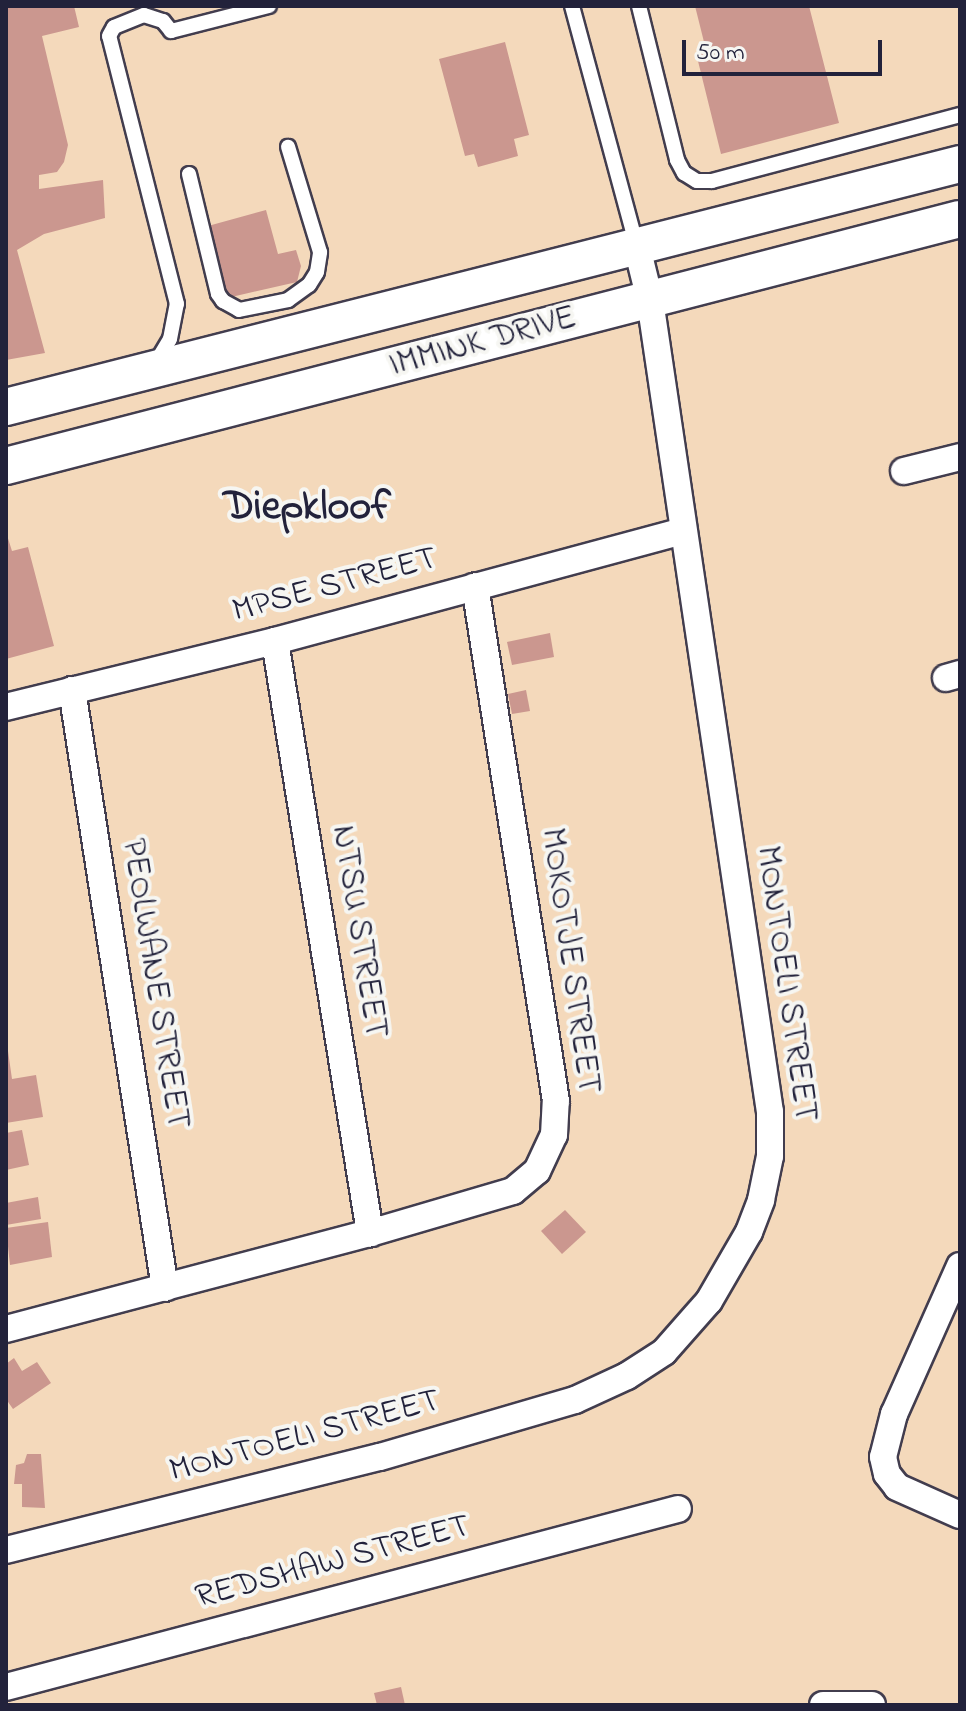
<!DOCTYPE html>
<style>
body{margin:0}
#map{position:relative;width:966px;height:1711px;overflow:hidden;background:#f4d9bb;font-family:"Indie Flower",sans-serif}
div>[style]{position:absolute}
.building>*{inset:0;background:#cb978f}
.roads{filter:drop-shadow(2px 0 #423d4e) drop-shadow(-2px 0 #423d4e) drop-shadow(0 2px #423d4e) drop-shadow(0 -2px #423d4e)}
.service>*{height:14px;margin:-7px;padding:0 7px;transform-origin:7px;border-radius:7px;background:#fff}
.minor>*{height:26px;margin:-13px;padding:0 13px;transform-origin:13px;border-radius:13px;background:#fff}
.secondary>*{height:36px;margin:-18px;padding:0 18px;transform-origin:18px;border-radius:18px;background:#fff}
span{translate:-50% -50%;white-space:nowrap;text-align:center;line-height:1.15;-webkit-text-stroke:8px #f6f6f2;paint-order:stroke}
.street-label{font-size:34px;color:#22223b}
.district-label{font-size:42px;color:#22223b;font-weight:700}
.frame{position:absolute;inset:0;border:8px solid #22223b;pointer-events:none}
.scale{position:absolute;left:682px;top:40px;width:200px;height:36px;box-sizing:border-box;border:4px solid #22223b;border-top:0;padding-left:10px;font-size:24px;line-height:28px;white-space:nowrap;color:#22223b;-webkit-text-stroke:6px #f6f6f2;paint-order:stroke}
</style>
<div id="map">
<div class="building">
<i style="clip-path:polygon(6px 6px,74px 6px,79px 27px,42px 36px,68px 145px,64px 162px,57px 172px,39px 175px,39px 189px,103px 180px,105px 218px,44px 234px,17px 250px,45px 353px,6px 360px)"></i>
<i style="clip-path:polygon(695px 6px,809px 6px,839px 123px,721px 154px,696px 53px,706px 50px)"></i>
<i style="clip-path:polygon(505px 42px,529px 135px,514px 139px,518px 156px,478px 167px,474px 154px,465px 156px,439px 59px)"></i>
<i style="clip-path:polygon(266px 210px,278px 254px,296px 250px,301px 266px,297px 282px,227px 298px,208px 226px)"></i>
<i style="clip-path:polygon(6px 532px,12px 551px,28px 547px,54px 646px,6px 659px)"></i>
<i style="clip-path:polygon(550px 633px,554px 657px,512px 665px,507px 642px)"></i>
<i style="clip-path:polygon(526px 690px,530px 711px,512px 714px,508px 694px)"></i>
<i style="clip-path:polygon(8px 1051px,12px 1079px,36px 1075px,43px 1117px,6px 1123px)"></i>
<i style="clip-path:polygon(22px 1130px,29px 1165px,6px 1170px,6px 1133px)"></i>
<i style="clip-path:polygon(38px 1197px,41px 1219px,6px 1225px,6px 1203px)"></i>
<i style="clip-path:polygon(565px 1210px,586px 1232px,562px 1254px,541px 1231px)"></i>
<i style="clip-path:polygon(48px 1222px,52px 1257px,10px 1265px,6px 1228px)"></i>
<i style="clip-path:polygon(14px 1358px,22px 1371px,37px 1362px,51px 1383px,13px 1409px,6px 1399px,6px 1364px)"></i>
<i style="clip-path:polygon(27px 1454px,41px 1454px,45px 1508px,22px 1507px,22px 1484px,14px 1484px,16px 1465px,24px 1463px)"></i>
<i style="clip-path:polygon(401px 1687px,405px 1705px,377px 1705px,374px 1693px)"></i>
</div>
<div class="roads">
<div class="service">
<i style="left:572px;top:6px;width:250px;rotate:74.9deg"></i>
<i style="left:639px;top:6px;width:159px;rotate:76.1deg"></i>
<i style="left:677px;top:160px;width:15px;rotate:62deg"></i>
<i style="left:684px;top:173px;width:15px;rotate:32deg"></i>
<i style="left:697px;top:181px;width:15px"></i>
<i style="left:712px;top:181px;width:257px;rotate:-14.9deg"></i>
<i style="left:189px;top:174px;width:123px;rotate:76.4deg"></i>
<i style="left:218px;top:294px;width:9px;rotate:54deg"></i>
<i style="left:223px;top:301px;width:18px;rotate:29deg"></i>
<i style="left:239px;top:310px;width:50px;rotate:-11.5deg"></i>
<i style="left:288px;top:300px;width:26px;rotate:-36deg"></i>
<i style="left:309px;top:285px;width:15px;rotate:-58deg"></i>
<i style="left:317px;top:272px;width:20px;rotate:-81deg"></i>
<i style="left:320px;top:252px;width:110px;rotate:-106.9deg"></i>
<i style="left:155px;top:364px;width:29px;rotate:-59deg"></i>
<i style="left:170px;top:339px;width:36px;rotate:-79deg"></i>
<i style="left:177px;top:304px;width:276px;rotate:-104.2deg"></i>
<i style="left:109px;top:36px;width:10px;rotate:-61deg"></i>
<i style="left:114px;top:27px;width:32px;rotate:-22deg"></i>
<i style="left:144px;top:15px;width:20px;rotate:18deg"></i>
<i style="left:163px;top:21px;width:13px;rotate:51deg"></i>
<i style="left:171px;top:31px;width:101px;rotate:-14.3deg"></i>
</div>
<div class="minor">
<i style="left:904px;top:471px;width:58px;rotate:-14deg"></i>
<i style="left:275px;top:641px;width:600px;rotate:80.88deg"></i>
<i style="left:946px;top:678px;width:15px;rotate:-16deg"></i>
<i style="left:72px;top:690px;width:605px;rotate:81.16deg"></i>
<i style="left:6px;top:707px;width:277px;rotate:-13.8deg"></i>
<i style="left:275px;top:641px;width:422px;rotate:-15.1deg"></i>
<i style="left:960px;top:1266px;width:162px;rotate:114deg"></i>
<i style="left:894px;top:1414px;width:44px;rotate:104.3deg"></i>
<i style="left:883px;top:1457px;width:17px;rotate:77deg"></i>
<i style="left:887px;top:1474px;width:16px;rotate:52deg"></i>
<i style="left:897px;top:1487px;width:69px;rotate:24deg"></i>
<i style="left:6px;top:1329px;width:376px;rotate:-14.8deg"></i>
<i style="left:370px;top:1233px;width:149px;rotate:-16.4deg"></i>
<i style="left:513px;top:1191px;width:31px;rotate:-40deg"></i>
<i style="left:537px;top:1171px;width:40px;rotate:-65deg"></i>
<i style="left:554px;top:1135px;width:34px;rotate:-87deg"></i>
<i style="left:556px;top:1101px;width:521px;rotate:-98.94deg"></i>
<i style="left:6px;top:1550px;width:385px;rotate:-14deg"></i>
<i style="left:380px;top:1457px;width:203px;rotate:-16.3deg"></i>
<i style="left:575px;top:1400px;width:57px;rotate:-24.8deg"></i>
<i style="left:627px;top:1376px;width:44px;rotate:-33deg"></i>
<i style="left:664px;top:1352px;width:68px;rotate:-48.6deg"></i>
<i style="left:709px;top:1301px;width:80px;rotate:-59.9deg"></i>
<i style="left:749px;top:1232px;width:34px;rotate:-69deg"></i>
<i style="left:761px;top:1200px;width:45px;rotate:-78.4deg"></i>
<i style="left:770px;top:1156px;width:44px;rotate:-90deg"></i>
<i style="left:770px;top:1112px;width:821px;rotate:-98.41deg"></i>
<i style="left:650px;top:300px;width:55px;rotate:-103.8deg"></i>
<i style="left:6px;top:1687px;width:695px;rotate:-14.84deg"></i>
<i style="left:823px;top:1705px;width:49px"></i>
</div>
<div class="secondary">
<i style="left:6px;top:407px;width:984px;rotate:-14.29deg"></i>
<i style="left:6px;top:466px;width:985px;rotate:-14.52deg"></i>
</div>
</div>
<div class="street-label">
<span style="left:483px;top:343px;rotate:-15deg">IMMINK DRIVE</span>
<span style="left:335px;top:586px;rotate:-15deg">MPSE STREET</span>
<span style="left:358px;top:932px;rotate:81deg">NTSU STREET</span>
<span style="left:569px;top:961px;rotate:82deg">MOKOTJE STREET</span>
<span style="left:154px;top:984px;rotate:81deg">PEOLWANE STREET</span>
<span style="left:785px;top:984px;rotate:82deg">MONTOELI STREET</span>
<span style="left:305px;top:1437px;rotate:-15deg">MONTOELI STREET</span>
<span style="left:333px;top:1563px;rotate:-15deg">REDSHAW STREET</span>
</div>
<div class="district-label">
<span style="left:307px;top:508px">Diepkloof</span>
</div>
<div class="frame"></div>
<div class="scale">50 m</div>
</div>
